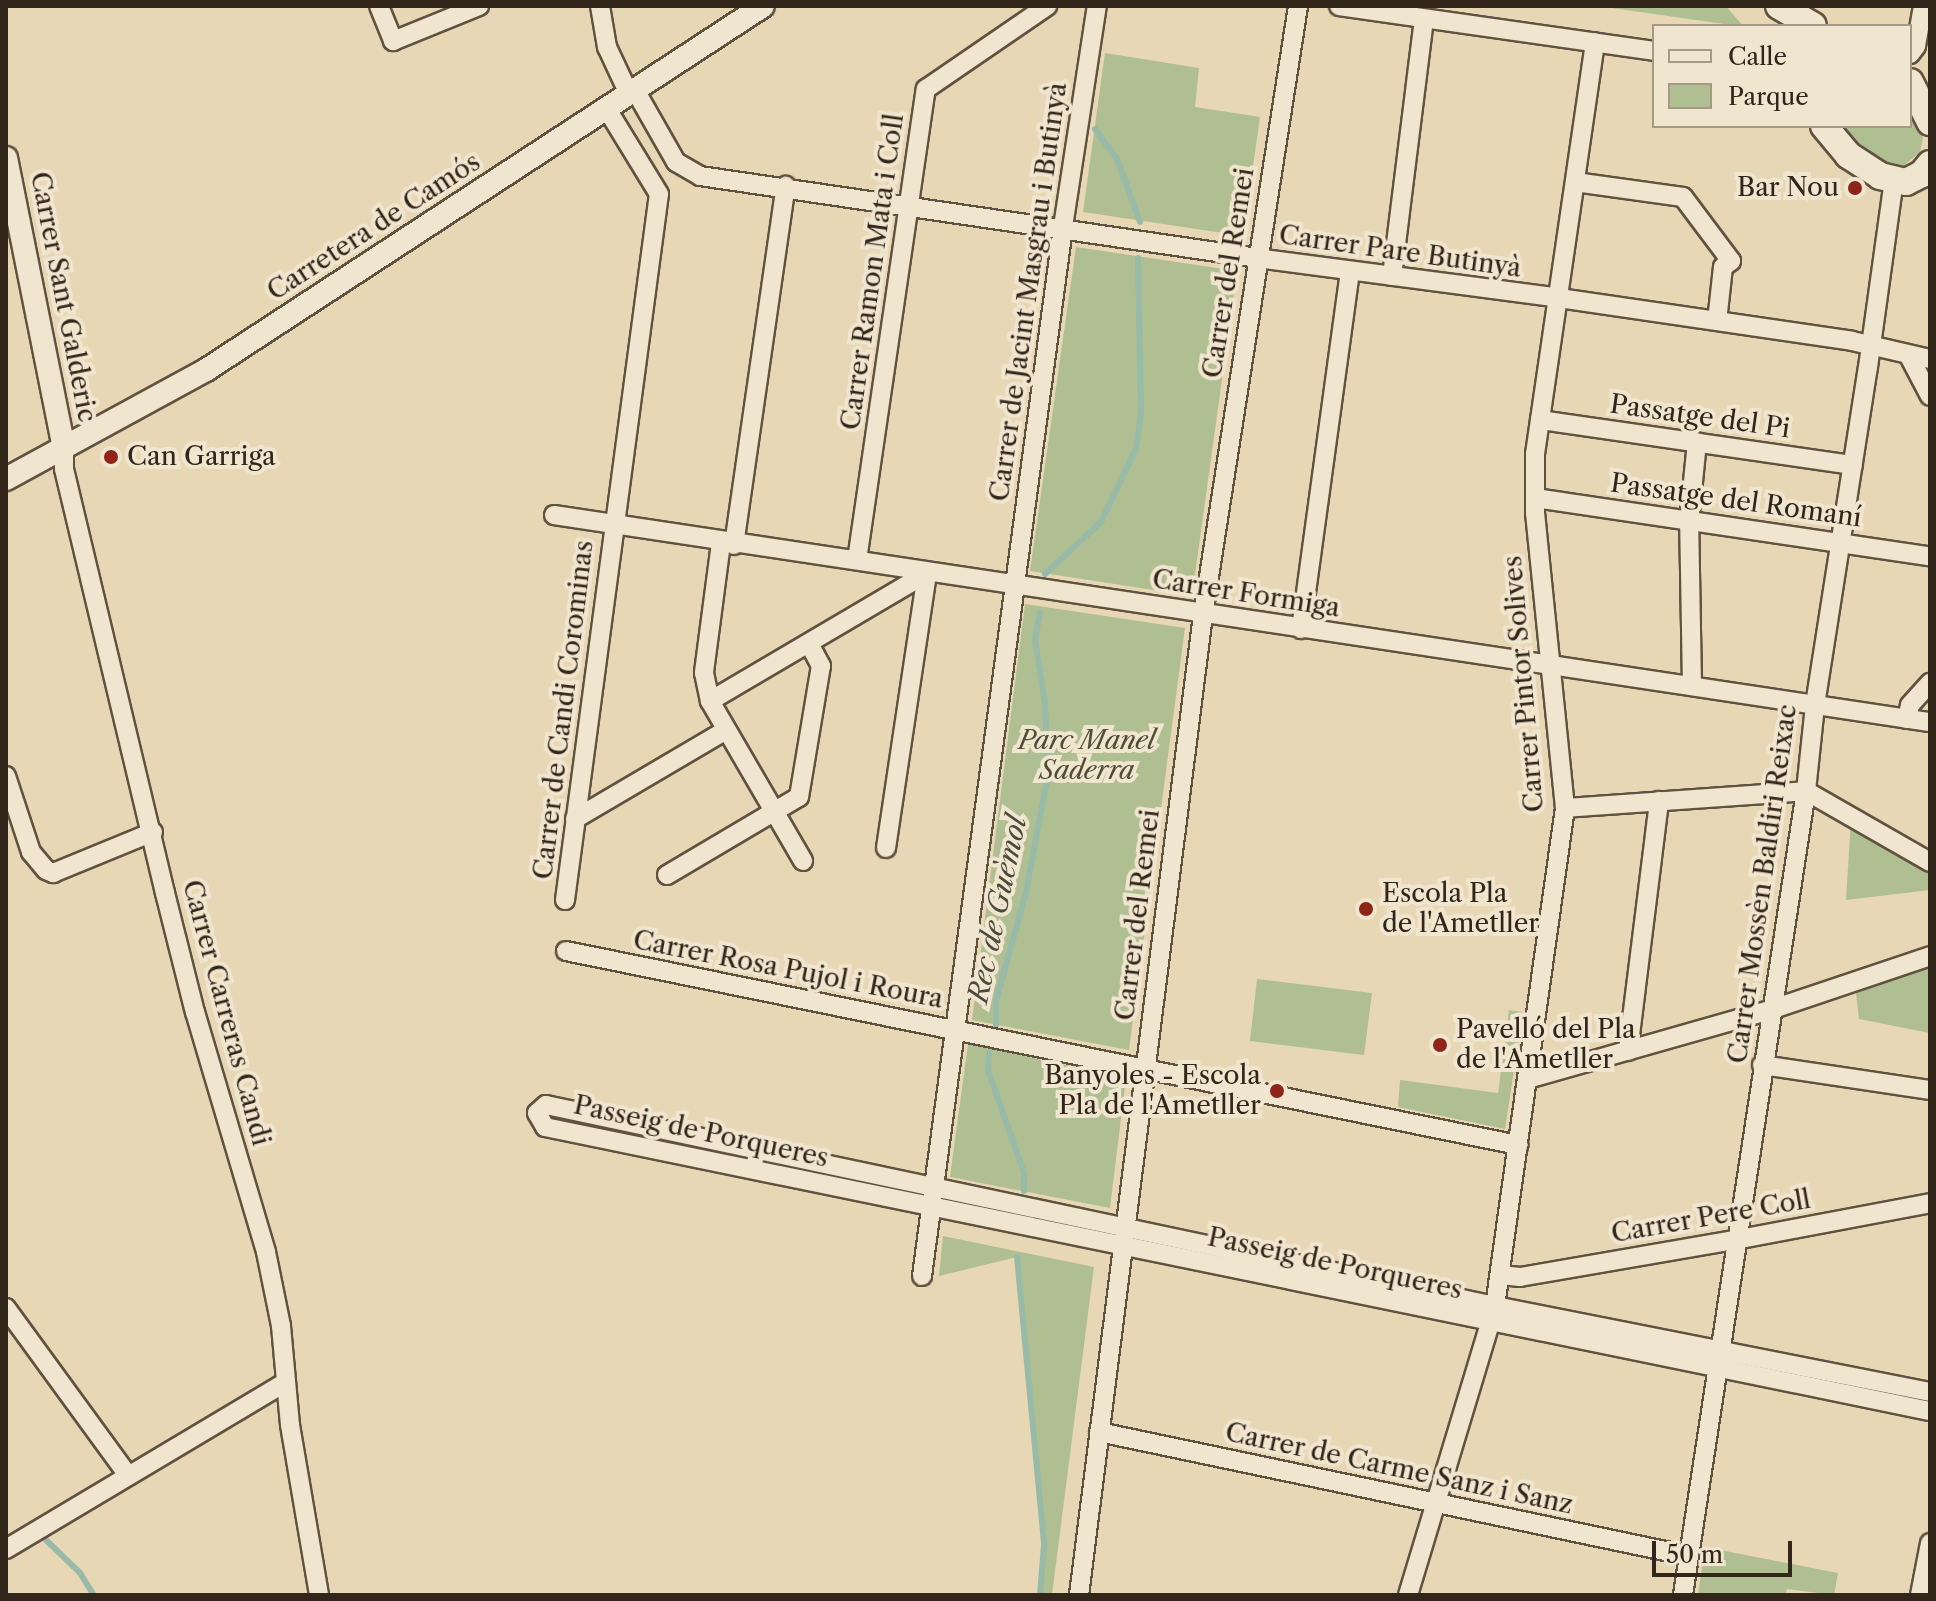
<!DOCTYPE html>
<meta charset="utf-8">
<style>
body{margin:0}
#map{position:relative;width:1936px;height:1601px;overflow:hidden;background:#e8d7b4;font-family:"Libre Caslon Text",serif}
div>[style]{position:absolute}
.green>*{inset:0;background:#b0bf91}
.stream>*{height:6px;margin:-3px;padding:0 3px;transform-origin:3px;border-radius:3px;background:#98baa8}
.roads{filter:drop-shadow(2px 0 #605240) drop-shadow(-2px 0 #605240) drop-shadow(0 2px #605240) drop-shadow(0 -2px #605240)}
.minor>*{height:18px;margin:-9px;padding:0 9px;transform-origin:9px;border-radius:9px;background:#f0e5ce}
.tertiary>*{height:22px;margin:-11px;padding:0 11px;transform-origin:11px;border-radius:11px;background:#f0e5ce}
.secondary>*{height:26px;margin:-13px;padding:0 13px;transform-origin:13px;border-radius:13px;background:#f0e5ce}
.dots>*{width:22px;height:22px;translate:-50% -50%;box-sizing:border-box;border:4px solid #f0e5ce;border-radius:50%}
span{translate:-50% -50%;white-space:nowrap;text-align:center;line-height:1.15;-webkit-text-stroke:8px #f0e5ce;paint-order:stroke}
.poi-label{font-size:26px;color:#322519}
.right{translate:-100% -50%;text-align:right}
.left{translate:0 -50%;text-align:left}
.street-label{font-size:26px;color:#322519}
.park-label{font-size:26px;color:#524c37;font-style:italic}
.water-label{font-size:28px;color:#4c4a3d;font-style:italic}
.frame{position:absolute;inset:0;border:8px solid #322519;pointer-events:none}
.legend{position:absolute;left:1652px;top:24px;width:260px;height:104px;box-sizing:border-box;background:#f0e5ce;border:2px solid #a49886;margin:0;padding:10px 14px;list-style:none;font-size:24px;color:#322519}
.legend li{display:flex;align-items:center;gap:16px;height:40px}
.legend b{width:40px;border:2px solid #a49886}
.scale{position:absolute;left:1652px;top:1541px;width:140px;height:36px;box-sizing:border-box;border:4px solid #322519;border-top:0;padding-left:10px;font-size:24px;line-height:28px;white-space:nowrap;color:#322519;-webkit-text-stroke:6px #f0e5ce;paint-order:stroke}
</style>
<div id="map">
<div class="green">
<i style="clip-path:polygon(1598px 6px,1726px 6px,1743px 26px,1738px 26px)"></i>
<i style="clip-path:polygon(1105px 53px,1199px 68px,1195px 107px,1260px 117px,1243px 236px,1083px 212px)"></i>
<i style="clip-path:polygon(1910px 102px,1923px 138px,1920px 152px,1902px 167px,1893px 168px,1866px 154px,1837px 126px,1910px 126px)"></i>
<i style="clip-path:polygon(1076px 247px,1237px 271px,1192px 596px,1030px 571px)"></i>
<i style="clip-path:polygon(1025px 604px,1185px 628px,1129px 1050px,972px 1020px)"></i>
<i style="clip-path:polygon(1851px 819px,1930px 868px,1930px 890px,1846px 900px)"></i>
<i style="clip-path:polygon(1930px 966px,1930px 1033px,1859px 1019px,1856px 993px)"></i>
<i style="clip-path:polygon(1257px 979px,1372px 993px,1364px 1055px,1250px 1041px)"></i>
<i style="clip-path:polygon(1509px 1010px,1523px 1012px,1505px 1129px,1398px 1107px,1400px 1080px,1498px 1093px)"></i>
<i style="clip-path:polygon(968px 1044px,1126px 1078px,1110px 1208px,950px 1177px)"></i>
<i style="clip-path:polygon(943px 1236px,1094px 1267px,1052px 1595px,1040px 1595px,1044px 1545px,1017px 1257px,939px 1276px)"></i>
<i style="clip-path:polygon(1705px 1547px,1838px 1573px,1834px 1595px,1787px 1589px,1785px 1595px,1698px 1595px)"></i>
</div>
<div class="stream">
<i style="left:1095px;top:129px;width:37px;rotate:54deg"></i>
<i style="left:1117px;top:159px;width:67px;rotate:69.9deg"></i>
<i style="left:1045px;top:574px;width:76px;rotate:-42.9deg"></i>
<i style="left:1101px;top:522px;width:81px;rotate:-64.4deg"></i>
<i style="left:1136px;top:449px;width:37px;rotate:-82deg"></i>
<i style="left:1141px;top:412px;width:154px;rotate:-91.1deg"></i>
<i style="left:996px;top:1025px;width:24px;rotate:-90deg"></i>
<i style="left:996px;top:1001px;width:113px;rotate:-74.6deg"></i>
<i style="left:1026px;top:892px;width:119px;rotate:-79.4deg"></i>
<i style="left:1048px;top:775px;width:72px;rotate:-92.4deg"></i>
<i style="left:1045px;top:703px;width:64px;rotate:-99deg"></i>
<i style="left:1035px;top:640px;width:28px;rotate:-80deg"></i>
<i style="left:989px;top:1053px;width:17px;rotate:93deg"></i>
<i style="left:988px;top:1070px;width:109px;rotate:70.7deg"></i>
<i style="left:1024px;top:1173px;width:18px;rotate:90deg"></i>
<i style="left:1017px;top:1257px;width:289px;rotate:84.6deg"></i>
<i style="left:1044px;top:1545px;width:50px;rotate:94.6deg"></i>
<i style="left:46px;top:1540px;width:47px;rotate:44.1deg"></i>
<i style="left:80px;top:1573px;width:26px;rotate:58deg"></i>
</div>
<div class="roads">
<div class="minor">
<i style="left:379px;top:6px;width:38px;rotate:68deg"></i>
<i style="left:393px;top:41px;width:93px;rotate:-22.1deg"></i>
<i style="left:600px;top:6px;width:42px;rotate:80.3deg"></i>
<i style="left:607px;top:47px;width:52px;rotate:64.9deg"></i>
<i style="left:1339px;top:6px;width:318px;rotate:8.1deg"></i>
<i style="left:1910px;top:54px;width:10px;rotate:-53deg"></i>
<i style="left:1916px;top:46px;width:41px;rotate:-80.1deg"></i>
<i style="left:635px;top:90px;width:83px;rotate:60.3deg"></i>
<i style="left:676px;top:162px;width:28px;rotate:30deg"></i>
<i style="left:700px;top:176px;width:563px;rotate:8.37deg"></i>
<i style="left:1257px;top:258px;width:305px;rotate:7.5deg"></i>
<i style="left:1559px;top:298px;width:296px;rotate:8.3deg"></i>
<i style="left:1852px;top:341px;width:80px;rotate:13deg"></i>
<i style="left:1575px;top:182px;width:109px;rotate:7.9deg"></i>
<i style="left:1683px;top:197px;width:80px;rotate:53.1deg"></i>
<i style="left:1731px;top:261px;width:10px;rotate:143deg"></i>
<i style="left:1723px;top:267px;width:54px;rotate:96.3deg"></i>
<i style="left:1392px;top:276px;width:259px;rotate:-82.9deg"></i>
<i style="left:1909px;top:356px;width:45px;rotate:62.3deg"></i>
<i style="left:1540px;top:420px;width:316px;rotate:8.2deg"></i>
<i style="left:64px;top:448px;width:21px;rotate:90deg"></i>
<i style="left:64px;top:469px;width:436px;rotate:76.6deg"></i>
<i style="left:165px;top:893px;width:123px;rotate:75.9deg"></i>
<i style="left:195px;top:1012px;width:250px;rotate:73.5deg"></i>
<i style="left:266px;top:1252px;width:76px;rotate:78.5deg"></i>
<i style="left:281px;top:1326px;width:99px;rotate:84.8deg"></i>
<i style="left:290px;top:1425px;width:172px;rotate:80.3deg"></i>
<i style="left:1535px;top:498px;width:399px;rotate:8.4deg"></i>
<i style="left:554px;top:515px;width:1391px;rotate:8.56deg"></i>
<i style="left:721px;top:543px;width:131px;rotate:97.5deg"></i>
<i style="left:704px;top:673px;width:29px;rotate:78deg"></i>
<i style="left:710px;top:701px;width:185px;rotate:59.8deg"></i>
<i style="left:734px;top:545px;width:363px;rotate:-81.8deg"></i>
<i style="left:857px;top:560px;width:476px;rotate:-81.7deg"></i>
<i style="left:926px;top:89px;width:147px;rotate:-34.4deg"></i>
<i style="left:1301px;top:629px;width:361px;rotate:-82.2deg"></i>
<i style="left:1692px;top:686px;width:164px;rotate:-91deg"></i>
<i style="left:1689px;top:522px;width:80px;rotate:-84.3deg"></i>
<i style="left:710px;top:701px;width:252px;rotate:-30.5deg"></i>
<i style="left:1907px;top:719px;width:14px;rotate:-78deg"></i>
<i style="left:1910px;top:705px;width:30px;rotate:-48deg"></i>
<i style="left:6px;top:776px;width:80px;rotate:71.8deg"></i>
<i style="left:31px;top:852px;width:23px;rotate:50deg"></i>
<i style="left:46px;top:870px;width:8px;rotate:23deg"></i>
<i style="left:53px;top:873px;width:108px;rotate:-22.3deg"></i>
<i style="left:1565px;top:808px;width:242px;rotate:-4deg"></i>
<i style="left:1806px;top:791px;width:143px;rotate:29.8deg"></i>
<i style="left:575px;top:819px;width:175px;rotate:-30.5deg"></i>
<i style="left:886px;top:848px;width:278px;rotate:-81.5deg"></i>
<i style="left:667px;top:875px;width:153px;rotate:-30.6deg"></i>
<i style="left:799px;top:797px;width:133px;rotate:-80.5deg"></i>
<i style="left:821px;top:666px;width:24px;rotate:-118deg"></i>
<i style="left:565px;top:900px;width:712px;rotate:-82.42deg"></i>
<i style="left:659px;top:194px;width:100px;rotate:-121.5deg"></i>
<i style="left:566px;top:951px;width:972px;rotate:11.52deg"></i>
<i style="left:1628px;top:1051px;width:252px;rotate:-82.9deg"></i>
<i style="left:1762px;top:1065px;width:170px;rotate:8.5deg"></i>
<i style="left:1528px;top:1079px;width:252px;rotate:-15.9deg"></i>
<i style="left:1770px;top:1010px;width:169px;rotate:-18.6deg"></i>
<i style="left:1501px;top:1275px;width:19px;rotate:6deg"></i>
<i style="left:1520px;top:1277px;width:218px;rotate:-9.8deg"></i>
<i style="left:1735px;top:1240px;width:198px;rotate:-10.7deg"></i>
<i style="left:922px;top:1276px;width:1058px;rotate:-82.34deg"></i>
<i style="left:1063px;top:227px;width:224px;rotate:-81.3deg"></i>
<i style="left:6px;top:1308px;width:207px;rotate:53.9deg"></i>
<i style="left:1930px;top:1392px;width:443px;rotate:-168.8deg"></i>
<i style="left:1495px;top:1306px;width:970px;rotate:-168.04deg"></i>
<i style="left:546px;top:1105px;width:12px;rotate:138deg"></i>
<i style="left:537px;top:1113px;width:16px;rotate:60deg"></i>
<i style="left:545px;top:1127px;width:1414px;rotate:11.59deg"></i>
<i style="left:1099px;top:1432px;width:603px;rotate:11.87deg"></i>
<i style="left:6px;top:1549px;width:326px;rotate:-30.8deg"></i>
<i style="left:1079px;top:1595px;width:988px;rotate:-82.79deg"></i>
<i style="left:1203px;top:615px;width:616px;rotate:-81.13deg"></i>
<i style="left:1408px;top:1595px;width:302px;rotate:-73.2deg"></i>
<i style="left:1495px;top:1306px;width:503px;rotate:-82deg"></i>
<i style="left:1565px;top:808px;width:297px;rotate:-95.8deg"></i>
<i style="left:1535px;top:513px;width:59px;rotate:-90deg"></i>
<i style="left:1535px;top:454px;width:416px;rotate:-81.7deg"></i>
<i style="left:1683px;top:1595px;width:813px;rotate:-81.3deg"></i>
<i style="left:1806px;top:791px;width:86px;rotate:-84deg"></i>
<i style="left:1815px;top:705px;width:342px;rotate:-81.1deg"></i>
<i style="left:1868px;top:367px;width:189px;rotate:-82.1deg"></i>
<i style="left:1920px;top:1595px;width:53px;rotate:-79.1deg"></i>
</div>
<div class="tertiary">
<i style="left:6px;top:158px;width:296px;rotate:78.7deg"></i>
<i style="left:6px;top:479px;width:228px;rotate:-28.6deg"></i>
<i style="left:206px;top:370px;width:665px;rotate:-33.16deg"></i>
</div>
<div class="secondary">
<i style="left:1779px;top:6px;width:39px;rotate:30deg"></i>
<i style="left:1910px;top:82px;width:45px;rotate:63.4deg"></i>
<i style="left:1824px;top:126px;width:38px;rotate:50deg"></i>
<i style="left:1848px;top:155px;width:38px;rotate:33deg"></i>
<i style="left:1880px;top:176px;width:27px;rotate:13deg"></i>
<i style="left:1906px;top:182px;width:18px;rotate:-27deg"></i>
<i style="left:1922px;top:174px;width:13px;rotate:-51deg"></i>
</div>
</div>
<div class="dots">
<i style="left:1855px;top:188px;background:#8f2418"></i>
<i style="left:111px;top:457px;background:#8f2418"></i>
<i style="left:1366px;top:909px;background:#8f2418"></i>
<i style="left:1440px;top:1045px;background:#8f2418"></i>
<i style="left:1277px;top:1091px;background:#8f2418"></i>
</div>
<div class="poi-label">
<span class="right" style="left:1839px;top:188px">Bar Nou</span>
<span class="left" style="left:127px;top:457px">Can Garriga</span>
<span class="left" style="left:1382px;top:909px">Escola Pla<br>de l'Ametller</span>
<span class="left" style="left:1456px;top:1045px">Pavelló del Pla<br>de l'Ametller</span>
<span class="right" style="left:1261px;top:1091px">Banyoles - Escola<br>Pla de l'Ametller</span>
</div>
<div class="street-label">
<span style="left:374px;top:227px;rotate:-33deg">Carretera de Camós</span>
<span style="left:1400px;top:252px;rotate:8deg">Carrer Pare Butinyà</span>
<span style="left:873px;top:272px;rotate:-82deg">Carrer Ramon Mata i Coll</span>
<span style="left:1229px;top:273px;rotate:-81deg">Carrer del Remei</span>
<span style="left:1029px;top:292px;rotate:-82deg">Carrer de Jacint Masgrau i Butinyà</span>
<span style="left:63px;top:297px;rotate:79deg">Carrer Sant Galderic</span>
<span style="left:1700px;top:417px;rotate:8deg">Passatge del Pi</span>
<span style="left:1736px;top:501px;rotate:8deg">Passatge del Romaní</span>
<span style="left:1246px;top:594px;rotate:9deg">Carrer Formiga</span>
<span style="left:1524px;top:684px;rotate:-95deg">Carrer Pintor Solives</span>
<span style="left:564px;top:710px;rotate:-83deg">Carrer de Candi Corominas</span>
<span style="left:1763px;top:884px;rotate:-82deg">Carrer Mossèn Baldiri Reixac</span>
<span style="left:1138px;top:915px;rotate:-83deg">Carrer del Remei</span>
<span style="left:788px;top:970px;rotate:11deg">Carrer Rosa Pujol i Roura</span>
<span style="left:226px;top:1013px;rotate:75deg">Carrer Carreras Candi</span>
<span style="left:701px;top:1132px;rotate:12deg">Passeig de Porqueres</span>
<span style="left:1711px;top:1217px;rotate:-10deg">Carrer Pere Coll</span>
<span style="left:1335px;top:1264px;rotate:12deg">Passeig de Porqueres</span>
<span style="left:1399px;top:1469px;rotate:12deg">Carrer de Carme Sanz i Sanz</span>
</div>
<div class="park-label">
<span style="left:1087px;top:756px">Parc Manel<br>Saderra</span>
</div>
<div class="water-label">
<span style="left:997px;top:909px;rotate:-78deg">Rec de Guèmol</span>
</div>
<div class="frame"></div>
<ul class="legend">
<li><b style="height:10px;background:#f0e5ce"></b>Calle</li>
<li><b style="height:22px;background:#b0bf91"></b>Parque</li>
</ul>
<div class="scale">50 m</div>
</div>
